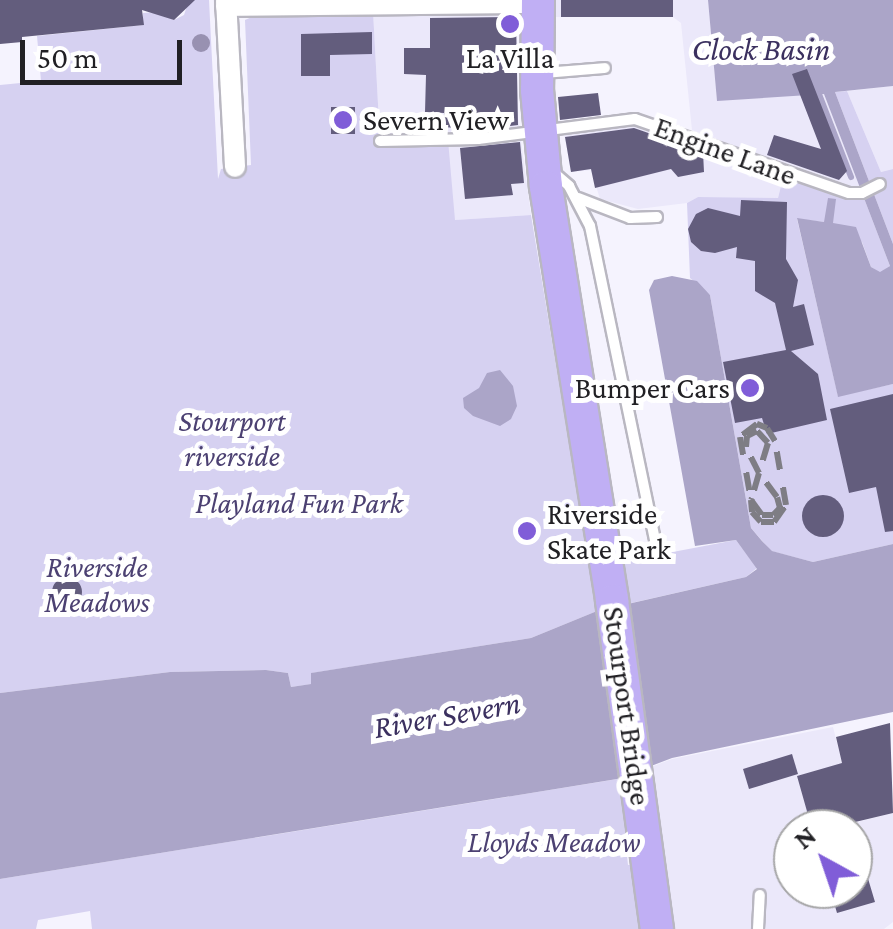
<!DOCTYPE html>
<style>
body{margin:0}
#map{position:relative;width:893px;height:929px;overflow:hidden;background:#f5f3fe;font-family:"Crimson Pro",serif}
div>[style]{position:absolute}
.built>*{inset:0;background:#ebe8fa}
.green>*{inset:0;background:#d6d1f1}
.water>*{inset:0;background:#aba5c8}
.stream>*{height:6px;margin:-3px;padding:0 3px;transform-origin:3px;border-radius:3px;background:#aba5c8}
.building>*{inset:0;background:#635d7d}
.round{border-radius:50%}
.roads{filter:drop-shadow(2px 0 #b9b7c1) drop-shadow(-2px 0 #b9b7c1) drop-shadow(0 2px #b9b7c1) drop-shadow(0 -2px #b9b7c1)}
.lane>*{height:10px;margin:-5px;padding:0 5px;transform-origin:5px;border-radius:5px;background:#fff}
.street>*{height:20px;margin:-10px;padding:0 10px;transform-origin:10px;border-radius:10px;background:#fff}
.primary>*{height:32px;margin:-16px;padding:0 16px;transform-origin:16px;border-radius:16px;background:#c0aff4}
.rail>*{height:6px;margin-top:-3px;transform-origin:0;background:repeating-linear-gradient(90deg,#7e7d84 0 18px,transparent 0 36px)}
.trees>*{width:18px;height:18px;margin:-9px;border-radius:50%;background:#9891b1}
.dots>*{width:28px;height:28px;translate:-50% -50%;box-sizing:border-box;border:5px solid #fff;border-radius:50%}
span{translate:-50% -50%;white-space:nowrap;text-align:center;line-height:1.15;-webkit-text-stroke:10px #fff;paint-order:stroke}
.poi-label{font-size:30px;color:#212024}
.left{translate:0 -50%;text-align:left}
.right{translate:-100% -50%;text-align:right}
.street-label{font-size:30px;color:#212024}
.park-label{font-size:30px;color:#4c4172;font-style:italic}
.water-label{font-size:32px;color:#3b305f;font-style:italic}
.north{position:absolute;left:773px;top:809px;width:100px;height:100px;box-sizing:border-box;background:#fff;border:2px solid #a6a6a7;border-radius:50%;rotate:320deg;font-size:28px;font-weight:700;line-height:40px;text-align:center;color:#212024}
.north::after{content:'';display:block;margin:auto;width:35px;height:45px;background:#805dd8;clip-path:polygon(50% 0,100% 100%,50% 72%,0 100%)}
.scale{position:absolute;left:20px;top:40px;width:162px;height:45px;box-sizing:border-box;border:5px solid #212024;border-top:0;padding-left:12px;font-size:30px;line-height:35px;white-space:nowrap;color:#212024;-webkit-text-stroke:8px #fff;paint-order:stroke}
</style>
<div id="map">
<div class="built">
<i style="clip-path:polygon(538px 0,708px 0,717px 100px,824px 93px,862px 193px,784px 174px,778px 198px,698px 197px,687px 203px,638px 209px,600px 199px,591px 170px,571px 172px,563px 128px,635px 119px,693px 140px,681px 23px,673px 17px,554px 17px)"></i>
<i style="clip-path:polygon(516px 8px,517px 111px,531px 215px,455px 220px,380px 141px,373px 11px)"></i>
<i style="clip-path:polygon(893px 86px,893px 169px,881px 172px,847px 91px)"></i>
<i style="clip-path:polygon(evenodd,833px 727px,857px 822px,893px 813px,893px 922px,884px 929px,671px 929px,651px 767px,672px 759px,833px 727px,793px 829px,853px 829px,853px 889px,793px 889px,793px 829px)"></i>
</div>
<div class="green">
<i style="clip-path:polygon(189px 0,209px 0,218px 179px,221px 169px,251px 165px,245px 20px,254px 16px,373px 11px,380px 141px,448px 140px,455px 220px,531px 215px,597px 611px,531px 638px,312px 673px,312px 684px,291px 687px,288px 673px,266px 670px,170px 672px,0 693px,0 85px,41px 81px,37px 36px,143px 25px,143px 13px,157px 12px,174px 20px,184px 15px)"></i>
<i style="clip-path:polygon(847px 91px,881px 172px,893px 169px,893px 244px,835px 92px)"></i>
<i style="clip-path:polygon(784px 174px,862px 193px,890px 266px,880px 273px,871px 267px,862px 242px,824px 222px,797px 219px,838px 396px,893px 384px,893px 544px,813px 562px,771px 551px,751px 528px,710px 295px,690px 278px,687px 203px,698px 197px,778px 198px)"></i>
<i style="clip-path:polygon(736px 540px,757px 568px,746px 577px,627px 604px,620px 562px)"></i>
<i style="clip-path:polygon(624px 778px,634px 854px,627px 856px,628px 865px,635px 864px,643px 929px,92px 929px,90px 911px,38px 920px,36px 929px,0 929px,0 879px)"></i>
</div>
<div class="water">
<i style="clip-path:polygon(708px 0,893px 0,893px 86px,835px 92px,893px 244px,893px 384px,838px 397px,797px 218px,824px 222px,828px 198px,836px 199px,833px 223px,856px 227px,871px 267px,880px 272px,890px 266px,824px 94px,717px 101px)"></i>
<i style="clip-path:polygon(672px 276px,697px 281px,710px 295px,751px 528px,762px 541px,772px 551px,813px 562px,893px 544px,893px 712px,672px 758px,617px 779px,0 879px,0 693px,170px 672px,266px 670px,288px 673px,291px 687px,311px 684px,311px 673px,531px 638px,597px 611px,746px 577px,757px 569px,736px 540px,695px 546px,649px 290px,654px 280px)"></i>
<i style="clip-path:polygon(500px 370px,513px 386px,517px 406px,511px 419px,500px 426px,473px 416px,464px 408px,463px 398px,479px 388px,487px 373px)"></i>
</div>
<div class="stream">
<i style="left:819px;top:94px;width:89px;rotate:68.9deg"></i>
</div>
<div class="building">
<i style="clip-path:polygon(0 0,195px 0,174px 20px,142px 10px,144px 25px,22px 37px,22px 42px,0 44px)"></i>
<i style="clip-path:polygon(561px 0,673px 0,673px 17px,561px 17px)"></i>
<i style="clip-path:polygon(516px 17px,518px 125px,477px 130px,444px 127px,444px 113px,425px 112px,426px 75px,404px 74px,404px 48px,430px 48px,430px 18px)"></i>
<i style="clip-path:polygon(372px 32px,372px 54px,330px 55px,330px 76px,301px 76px,301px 34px)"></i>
<i style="clip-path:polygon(807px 69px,847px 171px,839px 180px,767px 155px,774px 135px,821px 149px,792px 74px)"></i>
<i style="clip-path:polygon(598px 93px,601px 115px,560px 120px,558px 97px)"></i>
<i style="clip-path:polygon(331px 107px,355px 107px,355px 134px,331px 134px)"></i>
<i style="clip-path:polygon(634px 128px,703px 152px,704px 172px,678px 177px,671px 169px,595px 188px,591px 169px,571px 172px,565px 137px)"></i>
<i style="clip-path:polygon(520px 142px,524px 183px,511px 184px,513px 195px,465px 199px,460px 148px)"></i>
<i style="clip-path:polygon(741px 200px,787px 202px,786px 259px,798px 280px,793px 307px,804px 304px,814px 345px,791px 351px,818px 374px,827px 420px,767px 434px,762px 418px,735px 423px,723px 362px,786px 350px,775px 303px,755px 291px,755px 261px,736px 258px,737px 247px,715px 253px,701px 251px,691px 242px,688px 229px,696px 214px,708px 208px,740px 216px)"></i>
<i style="clip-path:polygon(893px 394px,893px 531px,885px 532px,876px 487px,849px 493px,830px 409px)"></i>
<i class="round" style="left:802px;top:495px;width:42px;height:42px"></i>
<i class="round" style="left:52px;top:577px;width:30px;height:30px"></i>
<i style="clip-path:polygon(890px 723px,893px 813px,851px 823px,853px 829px,812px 829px,797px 776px,842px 763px,836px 737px)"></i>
<i style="clip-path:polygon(792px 754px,798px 774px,749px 789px,743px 769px)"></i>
<i style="clip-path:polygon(853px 845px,858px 845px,875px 902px,837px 913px,830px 889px,853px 889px)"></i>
</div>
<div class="roads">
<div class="lane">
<i style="left:543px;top:73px;width:62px;rotate:-4.6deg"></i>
<i style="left:380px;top:141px;width:98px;rotate:-1.2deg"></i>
<i style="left:478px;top:139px;width:158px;rotate:-7.3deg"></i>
<i style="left:635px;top:119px;width:226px;rotate:19.1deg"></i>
<i style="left:849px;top:193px;width:13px"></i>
<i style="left:862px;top:193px;width:20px;rotate:-27deg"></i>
<i style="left:552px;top:171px;width:23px;rotate:41deg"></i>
<i style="left:569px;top:186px;width:45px;rotate:62.3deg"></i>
<i style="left:590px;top:226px;width:327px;rotate:78.3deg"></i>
<i style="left:578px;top:198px;width:56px;rotate:21deg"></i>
<i style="left:630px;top:218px;width:27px;rotate:-2deg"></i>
<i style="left:758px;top:929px;width:34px;rotate:-87deg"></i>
</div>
<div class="street">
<i style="left:226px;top:0;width:167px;rotate:86.9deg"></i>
<i style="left:226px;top:6px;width:312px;rotate:-0.6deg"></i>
</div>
<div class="primary">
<i style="left:538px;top:0;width:90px;rotate:90.6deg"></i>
<i style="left:537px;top:90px;width:97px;rotate:84.7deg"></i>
<i style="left:546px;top:187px;width:419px;rotate:80.9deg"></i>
<i style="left:612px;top:601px;width:331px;rotate:82.2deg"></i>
</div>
</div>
<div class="rail">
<i style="left:751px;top:500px;width:19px;rotate:54deg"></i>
<i style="left:762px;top:515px;width:11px"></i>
<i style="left:773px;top:515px;width:10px;rotate:-45deg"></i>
<i style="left:780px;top:508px;width:11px;rotate:-105deg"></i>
<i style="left:777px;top:497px;width:30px;rotate:-127deg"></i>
<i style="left:759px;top:473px;width:29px;rotate:-117deg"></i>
<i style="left:746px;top:447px;width:11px;rotate:-85deg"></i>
<i style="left:747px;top:436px;width:11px;rotate:-27deg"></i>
<i style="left:757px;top:431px;width:16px;rotate:47deg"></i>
<i style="left:768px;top:443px;width:31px;rotate:107deg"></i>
<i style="left:759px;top:473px;width:26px;rotate:106deg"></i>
<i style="left:752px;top:498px;width:2px;rotate:117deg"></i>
<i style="left:751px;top:500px;width:12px;rotate:85deg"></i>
<i style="left:752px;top:512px;width:13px;rotate:48deg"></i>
<i style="left:761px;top:522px;width:13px"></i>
<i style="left:774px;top:522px;width:21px;rotate:-55deg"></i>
<i style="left:786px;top:505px;width:65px;rotate:-99.8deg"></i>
<i style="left:775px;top:441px;width:15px;rotate:-122deg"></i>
<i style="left:767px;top:428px;width:11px;rotate:-158deg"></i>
<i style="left:757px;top:424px;width:21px;rotate:143deg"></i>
<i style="left:740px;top:437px;width:64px;rotate:80.1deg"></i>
</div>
<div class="trees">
<i style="left:201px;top:43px"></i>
</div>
<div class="dots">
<i style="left:510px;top:24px;background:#805dd8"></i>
<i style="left:343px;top:120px;background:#805dd8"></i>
<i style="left:750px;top:388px;background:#805dd8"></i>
<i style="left:527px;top:531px;background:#805dd8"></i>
</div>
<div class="poi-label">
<span style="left:510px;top:58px">La Villa</span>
<span class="left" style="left:363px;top:120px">Severn View</span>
<span class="right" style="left:730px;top:388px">Bumper Cars</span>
<span class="left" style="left:547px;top:531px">Riverside<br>Skate Park</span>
</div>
<div class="street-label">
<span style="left:725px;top:151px;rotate:20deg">Engine Lane</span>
<span style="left:627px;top:706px;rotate:82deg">Stourport Bridge</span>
</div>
<div class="park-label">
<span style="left:232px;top:438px">Stourport<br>riverside</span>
<span style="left:299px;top:503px">Playland Fun Park</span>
<span style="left:97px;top:584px">Riverside<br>Meadows</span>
<span style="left:554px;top:842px">Lloyds Meadow</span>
</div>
<div class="water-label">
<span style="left:761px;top:49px">Clock Basin</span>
<span style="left:447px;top:715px;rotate:-10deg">River Severn</span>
</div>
<div class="north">N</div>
<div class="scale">50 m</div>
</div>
